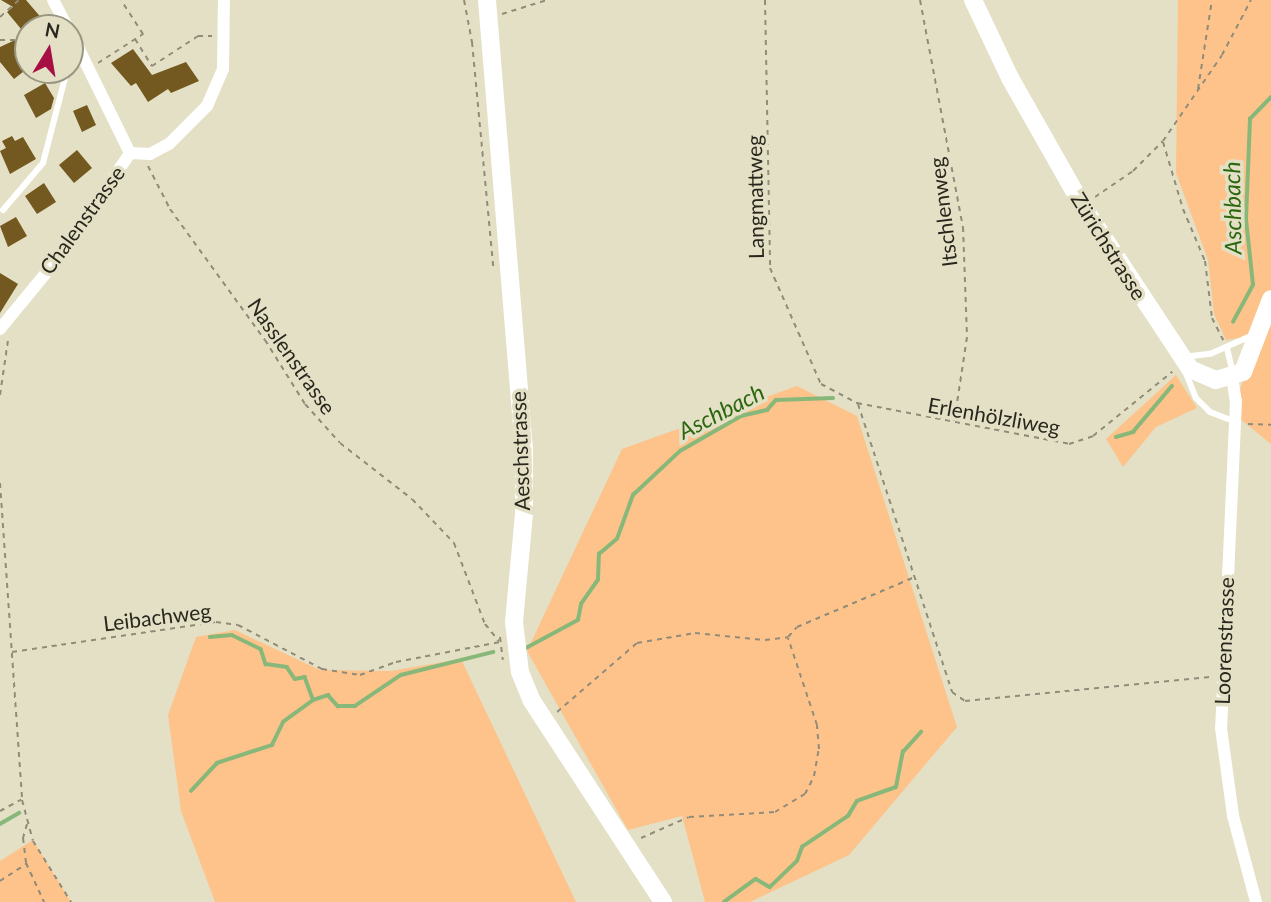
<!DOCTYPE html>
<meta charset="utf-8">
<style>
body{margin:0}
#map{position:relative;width:1271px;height:902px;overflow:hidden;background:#e4e0c5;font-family:Lato,sans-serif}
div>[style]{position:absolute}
.green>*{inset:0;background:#fdc38b}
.stream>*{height:3.5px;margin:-1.75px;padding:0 1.75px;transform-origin:1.75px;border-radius:1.75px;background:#88b879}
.building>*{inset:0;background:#735820}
.path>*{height:2px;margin-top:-1px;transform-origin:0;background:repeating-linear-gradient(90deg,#908c79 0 5px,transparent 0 10px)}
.lane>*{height:6px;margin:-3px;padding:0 3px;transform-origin:3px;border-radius:3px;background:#fff}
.street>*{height:12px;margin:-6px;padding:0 6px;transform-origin:6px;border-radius:6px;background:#fff}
.secondary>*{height:18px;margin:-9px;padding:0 9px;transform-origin:9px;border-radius:9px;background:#fff}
span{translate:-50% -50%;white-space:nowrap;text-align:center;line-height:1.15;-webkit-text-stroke:7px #e4e0c5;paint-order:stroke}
.street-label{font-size:21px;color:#29271d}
.water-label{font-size:23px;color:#2c6710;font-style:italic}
.north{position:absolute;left:14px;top:14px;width:70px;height:70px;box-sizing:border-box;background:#e4e0c5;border:2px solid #999682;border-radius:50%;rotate:11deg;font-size:19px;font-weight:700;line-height:28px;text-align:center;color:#29271d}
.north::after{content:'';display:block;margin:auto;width:24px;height:32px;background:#a60e44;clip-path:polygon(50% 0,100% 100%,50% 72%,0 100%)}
</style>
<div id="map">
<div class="green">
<i style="clip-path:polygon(1178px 0,1271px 0,1271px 444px,1240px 419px,1239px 392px,1261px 335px,1226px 340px,1214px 314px,1208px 260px,1176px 173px)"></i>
<i style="clip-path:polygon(1176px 375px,1197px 408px,1156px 427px,1123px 467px,1106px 439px)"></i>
<i style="clip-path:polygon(797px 386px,857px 416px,957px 727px,849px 855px,750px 902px,705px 902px,682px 816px,628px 830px,527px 651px,622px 449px)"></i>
<i style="clip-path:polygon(235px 630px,320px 670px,391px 671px,461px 659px,576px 902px,215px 902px,181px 811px,168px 715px,196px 637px)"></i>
<i style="clip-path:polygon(33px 840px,71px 902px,0 902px,0 861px)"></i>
</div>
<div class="stream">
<i style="left:1233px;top:322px;width:42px;rotate:-61.6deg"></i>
<i style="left:1253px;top:285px;width:66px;rotate:-96.1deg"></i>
<i style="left:1246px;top:219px;width:100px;rotate:-87.7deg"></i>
<i style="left:1250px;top:119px;width:30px;rotate:-46deg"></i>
<i style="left:1116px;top:437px;width:18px;rotate:-16deg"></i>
<i style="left:1133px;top:432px;width:60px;rotate:-49.7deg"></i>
<i style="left:210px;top:637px;width:22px;rotate:-5deg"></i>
<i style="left:232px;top:635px;width:32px;rotate:26deg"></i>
<i style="left:261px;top:649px;width:16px;rotate:72deg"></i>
<i style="left:266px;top:664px;width:21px;rotate:8deg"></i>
<i style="left:287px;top:667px;width:14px;rotate:56deg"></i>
<i style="left:295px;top:679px;width:10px;rotate:-11deg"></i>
<i style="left:305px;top:677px;width:23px;rotate:70deg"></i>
<i style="left:526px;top:648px;width:59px;rotate:-28.3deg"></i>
<i style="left:578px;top:620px;width:16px;rotate:-79deg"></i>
<i style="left:581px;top:604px;width:29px;rotate:-55deg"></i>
<i style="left:598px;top:580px;width:26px;rotate:-88deg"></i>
<i style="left:599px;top:554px;width:23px;rotate:-40deg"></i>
<i style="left:617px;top:539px;width:47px;rotate:-70deg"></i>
<i style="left:633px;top:495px;width:64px;rotate:-43.1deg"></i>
<i style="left:680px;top:451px;width:70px;rotate:-29.8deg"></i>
<i style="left:741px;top:416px;width:27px;rotate:-13deg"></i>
<i style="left:767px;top:410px;width:13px;rotate:-48deg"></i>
<i style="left:776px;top:400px;width:57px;rotate:-2deg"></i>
<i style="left:191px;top:791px;width:38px;rotate:-47deg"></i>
<i style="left:217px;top:763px;width:58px;rotate:-18.1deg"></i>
<i style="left:272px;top:745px;width:25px;rotate:-64deg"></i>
<i style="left:283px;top:722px;width:37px;rotate:-36deg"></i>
<i style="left:313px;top:700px;width:16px;rotate:-18deg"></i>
<i style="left:328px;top:695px;width:15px;rotate:48deg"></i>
<i style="left:338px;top:706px;width:17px"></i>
<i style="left:355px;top:706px;width:55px;rotate:-34deg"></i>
<i style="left:401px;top:675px;width:95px;rotate:-14deg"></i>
<i style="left:0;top:824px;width:22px;rotate:-30deg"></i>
<i style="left:724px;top:902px;width:39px;rotate:-36deg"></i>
<i style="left:756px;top:879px;width:16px;rotate:30deg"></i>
<i style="left:770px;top:887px;width:37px;rotate:-44deg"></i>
<i style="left:797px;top:861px;width:15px;rotate:-70deg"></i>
<i style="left:802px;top:847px;width:55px;rotate:-34deg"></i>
<i style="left:848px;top:816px;width:17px;rotate:-59deg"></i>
<i style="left:857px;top:801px;width:41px;rotate:-19.7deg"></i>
<i style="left:896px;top:787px;width:36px;rotate:-79deg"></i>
<i style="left:903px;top:752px;width:27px;rotate:-48deg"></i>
</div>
<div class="building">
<i style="clip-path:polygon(1px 0,26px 0,44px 21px,39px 28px,28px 28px,28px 68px,14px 79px,0 62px,0 47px,26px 35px,7px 12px,13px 7px)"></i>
<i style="clip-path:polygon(133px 49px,152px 75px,186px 62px,199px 81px,171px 93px,168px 89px,148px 102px,136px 83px,131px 86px,111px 63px)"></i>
<i style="clip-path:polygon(45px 83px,54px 98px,51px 109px,36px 118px,24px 95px)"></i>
<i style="clip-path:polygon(87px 105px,96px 125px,82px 132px,73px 111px)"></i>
<i style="clip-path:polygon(12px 136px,15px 141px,23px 137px,36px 159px,10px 174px,0 151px,6px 148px,2px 141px)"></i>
<i style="clip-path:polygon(77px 150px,92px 168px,74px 183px,59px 165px)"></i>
<i style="clip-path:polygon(44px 183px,56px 202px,37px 214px,25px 196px)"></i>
<i style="clip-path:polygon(16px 217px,27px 236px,8px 247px,0 226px)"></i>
<i style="clip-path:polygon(0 273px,18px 284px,0 313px)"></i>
</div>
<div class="path">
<i style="left:464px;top:0;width:43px;rotate:79.2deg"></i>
<i style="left:472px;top:42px;width:225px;rotate:84.6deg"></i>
<i style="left:765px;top:0;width:268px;rotate:88.9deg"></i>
<i style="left:770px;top:268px;width:127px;rotate:66.3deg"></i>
<i style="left:821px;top:384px;width:41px;rotate:27.8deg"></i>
<i style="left:857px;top:403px;width:216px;rotate:10.9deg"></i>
<i style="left:1069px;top:444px;width:25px;rotate:-18deg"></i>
<i style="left:1093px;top:436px;width:102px;rotate:-39deg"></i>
<i style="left:920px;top:0;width:231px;rotate:79.3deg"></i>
<i style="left:963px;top:227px;width:110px;rotate:87.9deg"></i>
<i style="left:967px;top:337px;width:87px;rotate:98.6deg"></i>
<i style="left:502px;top:14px;width:47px;rotate:-17.3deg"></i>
<i style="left:0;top:17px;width:25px;rotate:-42deg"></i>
<i style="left:135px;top:39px;width:32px;rotate:58deg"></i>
<i style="left:152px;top:66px;width:55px;rotate:-33.1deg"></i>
<i style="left:198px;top:36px;width:14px"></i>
<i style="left:0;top:40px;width:16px"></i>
<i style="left:16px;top:40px;width:18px;rotate:49deg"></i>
<i style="left:98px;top:63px;width:54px;rotate:-32.8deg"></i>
<i style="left:143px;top:34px;width:40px;rotate:-122.9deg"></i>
<i style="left:1198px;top:89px;width:90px;rotate:-81.1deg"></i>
<i style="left:1163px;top:142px;width:70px;rotate:73.4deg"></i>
<i style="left:1183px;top:209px;width:56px;rotate:67.1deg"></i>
<i style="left:1205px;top:261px;width:57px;rotate:83deg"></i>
<i style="left:1212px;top:318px;width:25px;rotate:63deg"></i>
<i style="left:148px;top:166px;width:48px;rotate:62.9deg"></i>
<i style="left:170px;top:209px;width:162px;rotate:54.1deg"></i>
<i style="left:265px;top:340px;width:75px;rotate:58deg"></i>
<i style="left:305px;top:404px;width:52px;rotate:48.1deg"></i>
<i style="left:340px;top:443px;width:91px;rotate:37.9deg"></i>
<i style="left:412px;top:499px;width:61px;rotate:46.3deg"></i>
<i style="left:454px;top:543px;width:87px;rotate:69.1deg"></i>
<i style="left:485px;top:624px;width:22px;rotate:51deg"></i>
<i style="left:1095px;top:197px;width:46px;rotate:-34.4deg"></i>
<i style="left:1133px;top:171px;width:42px;rotate:-45deg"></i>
<i style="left:1163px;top:141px;width:104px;rotate:-55.5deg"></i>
<i style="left:1222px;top:55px;width:62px;rotate:-62.2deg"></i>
<i style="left:0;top:395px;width:56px;rotate:-81.7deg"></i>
<i style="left:858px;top:404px;width:303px;rotate:71.9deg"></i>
<i style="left:952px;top:692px;width:16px;rotate:35deg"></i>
<i style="left:965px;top:701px;width:246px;rotate:-5.6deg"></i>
<i style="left:1248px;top:424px;width:23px;rotate:2deg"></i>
<i style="left:0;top:483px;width:318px;rotate:86deg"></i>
<i style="left:22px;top:800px;width:42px;rotate:75deg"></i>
<i style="left:33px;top:841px;width:72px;rotate:58.1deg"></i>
<i style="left:500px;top:637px;width:23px;rotate:83deg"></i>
<i style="left:12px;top:652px;width:206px;rotate:-8.4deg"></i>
<i style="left:216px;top:622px;width:22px;rotate:8deg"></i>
<i style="left:238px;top:625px;width:95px;rotate:27.6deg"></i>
<i style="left:322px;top:669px;width:38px;rotate:9deg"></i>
<i style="left:360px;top:675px;width:38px;rotate:-20deg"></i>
<i style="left:396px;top:662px;width:106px;rotate:-10.9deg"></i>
<i style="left:557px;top:712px;width:106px;rotate:-40.8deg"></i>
<i style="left:637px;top:643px;width:59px;rotate:-9.8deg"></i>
<i style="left:695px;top:633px;width:70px;rotate:5.7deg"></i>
<i style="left:765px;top:640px;width:23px;rotate:-7deg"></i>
<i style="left:788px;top:637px;width:13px;rotate:-48deg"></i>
<i style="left:797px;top:627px;width:128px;rotate:-23deg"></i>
<i style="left:0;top:811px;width:24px;rotate:-28deg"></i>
<i style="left:27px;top:824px;width:15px;rotate:106deg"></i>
<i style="left:23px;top:838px;width:25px;rotate:83deg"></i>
<i style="left:26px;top:863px;width:43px;rotate:65.2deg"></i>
<i style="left:641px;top:838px;width:52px;rotate:-23.6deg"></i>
<i style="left:689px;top:817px;width:86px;rotate:-3.3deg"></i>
<i style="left:775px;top:812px;width:35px;rotate:-31deg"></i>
<i style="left:805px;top:794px;width:20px;rotate:-63deg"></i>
<i style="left:814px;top:776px;width:27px;rotate:-80deg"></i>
<i style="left:819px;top:749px;width:24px;rotate:-95deg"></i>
<i style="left:817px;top:725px;width:92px;rotate:-108.4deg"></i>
<i style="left:0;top:881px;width:31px;rotate:-33deg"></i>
</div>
<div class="lane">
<i style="left:3px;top:210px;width:62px;rotate:-49.6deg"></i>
<i style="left:43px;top:163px;width:96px;rotate:-75.5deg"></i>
<i style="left:1227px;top:348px;width:26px;rotate:77deg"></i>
<i style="left:1184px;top:357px;width:26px;rotate:-7deg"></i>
<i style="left:1210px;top:354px;width:47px;rotate:-23.8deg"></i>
<i style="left:1185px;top:371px;width:29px;rotate:68deg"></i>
<i style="left:1196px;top:398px;width:20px;rotate:45deg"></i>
<i style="left:1210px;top:412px;width:25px;rotate:21deg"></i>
</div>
<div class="street">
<i style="left:53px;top:0;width:32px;rotate:62deg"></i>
<i style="left:70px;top:31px;width:136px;rotate:63.8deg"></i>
<i style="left:130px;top:153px;width:20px;rotate:3deg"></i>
<i style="left:150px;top:154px;width:21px;rotate:-28deg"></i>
<i style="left:169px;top:144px;width:54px;rotate:-45deg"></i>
<i style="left:207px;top:106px;width:40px;rotate:-66.6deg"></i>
<i style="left:223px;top:69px;width:69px;rotate:-89.2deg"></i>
<i style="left:0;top:329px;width:101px;rotate:-50.6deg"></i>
<i style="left:64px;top:251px;width:118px;rotate:-56deg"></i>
<i style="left:1232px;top:377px;width:24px;rotate:81deg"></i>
<i style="left:1236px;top:401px;width:327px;rotate:92.6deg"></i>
<i style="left:1221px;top:728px;width:89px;rotate:82.2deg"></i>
<i style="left:1233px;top:816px;width:89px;rotate:75deg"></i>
</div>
<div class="secondary">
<i style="left:487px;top:0;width:454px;rotate:85.3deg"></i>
<i style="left:524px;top:452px;width:62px;rotate:90deg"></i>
<i style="left:524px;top:514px;width:108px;rotate:95.3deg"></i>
<i style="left:514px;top:622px;width:50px;rotate:83.2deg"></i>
<i style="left:520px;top:672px;width:31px;rotate:68deg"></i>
<i style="left:532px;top:701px;width:240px;rotate:56.9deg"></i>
<i style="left:973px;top:0;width:86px;rotate:64.6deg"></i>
<i style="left:1010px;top:78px;width:146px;rotate:60.4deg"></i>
<i style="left:1082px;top:205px;width:196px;rotate:56.6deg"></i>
<i style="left:1190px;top:369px;width:28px;rotate:23deg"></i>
<i style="left:1216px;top:380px;width:28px;rotate:-17deg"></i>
<i style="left:1243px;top:372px;width:78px;rotate:-69deg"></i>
</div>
<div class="street-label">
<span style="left:755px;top:197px;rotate:-91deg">Langmattweg</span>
<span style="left:943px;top:212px;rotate:-97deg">Itschlenweg</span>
<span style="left:82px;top:220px;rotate:-54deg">Chalenstrasse</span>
<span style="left:1109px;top:246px;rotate:58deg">Zürichstrasse</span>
<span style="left:292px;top:356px;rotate:55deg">Nasslenstrasse</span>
<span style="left:994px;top:416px;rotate:10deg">Erlenhölzliweg</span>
<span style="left:520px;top:451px;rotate:-92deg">Aeschstrasse</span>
<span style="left:157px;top:617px;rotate:-7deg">Leibachweg</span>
<span style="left:1224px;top:641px;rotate:-88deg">Loorenstrasse</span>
</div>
<div class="water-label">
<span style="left:1232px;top:208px;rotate:-91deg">Aschbach</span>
<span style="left:721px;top:411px;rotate:-27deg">Aschbach</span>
</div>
<div class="north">N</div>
</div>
